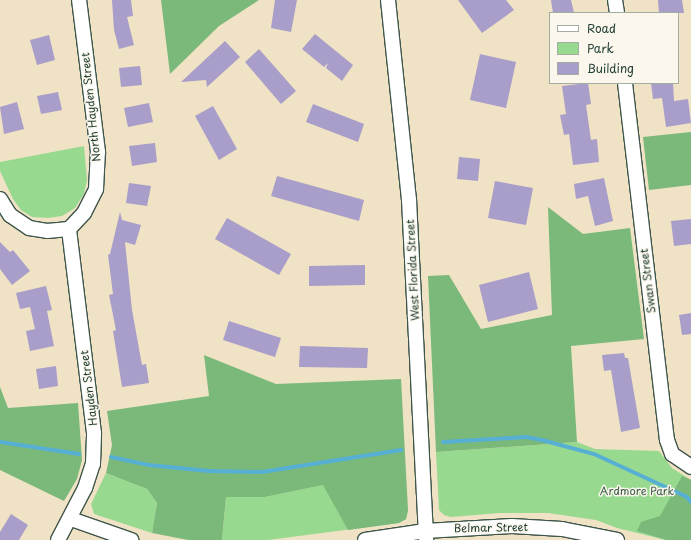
<!DOCTYPE html>
<style>
body{margin:0}
#map{position:relative;width:691px;height:540px;overflow:hidden;background:#f0e2c5;font-family:"Playpen Sans",sans-serif}
div>[style]{position:absolute}
.green>*{inset:0;background:#98d990}
.forest>*{inset:0;background:#7ab97a}
.stream>*{height:4px;margin:-2px;padding:0 2px;transform-origin:2px;border-radius:2px;background:#57afd4}
.building>*{inset:0;background:#a89ec9}
.roads{filter:drop-shadow(1px 0 #3e564a) drop-shadow(-1px 0 #3e564a) drop-shadow(0 1px #3e564a) drop-shadow(0 -1px #3e564a)}
.minor>*{height:14px;margin:-7px;padding:0 7px;transform-origin:7px;border-radius:7px;background:#fff}
span{translate:-50% -50%;white-space:nowrap;text-align:center;line-height:1.15;-webkit-text-stroke:3px #fbf7ec;paint-order:stroke}
.street-label{font-size:11px;color:#1f3d34}
.park-label{font-size:11px;color:#375c46}
.legend{position:absolute;left:549px;top:12px;width:130px;height:72px;box-sizing:border-box;background:#fbf7ec;border:1px solid #a3ada2;margin:0;padding:5px 7px;list-style:none;font-size:12px;color:#1f3d34}
.legend li{display:flex;align-items:center;gap:8px;height:20px}
.legend b{width:20px;border:1px solid #a3ada2}
</style>
<div id="map">
<div class="green">
<i style="clip-path:polygon(84px 146px,87px 180px,84px 194px,75px 208px,62px 216px,48px 218px,32px 217px,21px 210px,13px 199px,0 171px,0 162px)"></i>
<i style="clip-path:polygon(577px 442px,595px 449px,659px 451px,672px 468px,691px 480px,666px 540px,617px 528px,596px 520px,548px 513px,500px 513px,451px 517px,444px 515px,439px 510px,436px 452px)"></i>
<i style="clip-path:polygon(106px 473px,147px 489px,157px 503px,152px 533px,94px 514px,91px 504px)"></i>
<i style="clip-path:polygon(323px 485px,408px 511px,406px 519px,399px 523px,268px 540px,222px 540px,226px 497px,265px 497px)"></i>
</div>
<div class="forest">
<i style="clip-path:polygon(161px 0,259px 0,219px 26px,170px 74px)"></i>
<i style="clip-path:polygon(691px 132px,691px 185px,649px 190px,643px 137px)"></i>
<i style="clip-path:polygon(548px 207px,583px 234px,630px 228px,644px 339px,571px 346px,577px 442px,436px 452px,428px 276px,449px 275px,481px 329px,552px 315px)"></i>
<i style="clip-path:polygon(204px 355px,276px 384px,401px 379px,408px 510px,406px 519px,399px 523px,348px 530px,323px 485px,265px 497px,226px 497px,222px 540px,188px 540px,152px 533px,157px 503px,147px 489px,106px 473px,112px 445px,107px 411px,209px 396px)"></i>
<i style="clip-path:polygon(0 387px,8px 408px,78px 403px,82px 460px,77px 479px,64px 501px,0 470px)"></i>
<i style="clip-path:polygon(682px 476px,691px 480px,691px 540px,666px 540px,637px 531px,641px 522px,660px 516px)"></i>
</div>
<div class="stream">
<i style="left:0;top:442px;width:80px;rotate:8.6deg"></i>
<i style="left:443px;top:442px;width:83px;rotate:-3.4deg"></i>
<i style="left:526px;top:437px;width:16px;rotate:11deg"></i>
<i style="left:542px;top:440px;width:54px;rotate:15.1deg"></i>
<i style="left:594px;top:454px;width:102px;rotate:24.8deg"></i>
<i style="left:687px;top:497px;width:6px;rotate:51deg"></i>
<i style="left:111px;top:457px;width:38px;rotate:12deg"></i>
<i style="left:148px;top:465px;width:61px;rotate:5.6deg"></i>
<i style="left:209px;top:471px;width:53px;rotate:1.1deg"></i>
<i style="left:262px;top:472px;width:141px;rotate:-9deg"></i>
</div>
<div class="building">
<i style="clip-path:polygon(112px 0,131px 0,133px 16px,127px 17px,134px 45px,119px 49px,114px 30px)"></i>
<i style="clip-path:polygon(275px 0,297px 0,291px 32px,271px 28px)"></i>
<i style="clip-path:polygon(458px 0,506px 0,514px 10px,482px 33px)"></i>
<i style="clip-path:polygon(551px 0,571px 0,574px 13px,553px 13px)"></i>
<i style="clip-path:polygon(658px 0,682px 0,684px 13px,659px 13px)"></i>
<i style="clip-path:polygon(315px 34px,353px 65px,342px 81px,326px 68px,328px 63px,324px 67px,302px 49px)"></i>
<i style="clip-path:polygon(49px 35px,55px 60px,37px 65px,30px 40px)"></i>
<i style="clip-path:polygon(225px 41px,240px 57px,207px 87px,206px 80px,181px 82px)"></i>
<i style="clip-path:polygon(259px 49px,296px 91px,281px 104px,245px 62px)"></i>
<i style="clip-path:polygon(480px 54px,516px 62px,506px 108px,470px 100px)"></i>
<i style="clip-path:polygon(140px 66px,142px 85px,121px 87px,119px 68px)"></i>
<i style="clip-path:polygon(588px 83px,591px 104px,586px 105px,591px 140px,597px 139px,599px 162px,573px 165px,569px 134px,564px 135px,560px 115px,566px 114px,562px 86px)"></i>
<i style="clip-path:polygon(651px 83px,673px 83px,674px 101px,688px 99px,691px 123px,666px 127px,662px 98px,653px 99px)"></i>
<i style="clip-path:polygon(58px 92px,62px 110px,41px 114px,37px 96px)"></i>
<i style="clip-path:polygon(17px 102px,24px 129px,4px 134px,0 107px)"></i>
<i style="clip-path:polygon(149px 103px,153px 122px,128px 127px,124px 108px)"></i>
<i style="clip-path:polygon(313px 104px,364px 124px,358px 142px,306px 122px)"></i>
<i style="clip-path:polygon(213px 106px,237px 149px,219px 160px,195px 116px)"></i>
<i style="clip-path:polygon(155px 143px,157px 162px,132px 166px,129px 146px)"></i>
<i style="clip-path:polygon(459px 157px,480px 159px,478px 181px,457px 179px)"></i>
<i style="clip-path:polygon(277px 176px,364px 200px,359px 221px,271px 196px)"></i>
<i style="clip-path:polygon(604px 178px,613px 221px,595px 226px,588px 196px,576px 199px,574px 184px)"></i>
<i style="clip-path:polygon(495px 181px,533px 188px,526px 225px,488px 218px)"></i>
<i style="clip-path:polygon(129px 183px,151px 186px,147px 206px,126px 203px)"></i>
<i style="clip-path:polygon(120px 212px,122px 220px,141px 225px,135px 245px,125px 242px,132px 310px,142px 365px,146px 364px,149px 383px,122px 387px,113px 331px,116px 330px,109px 295px,113px 294px,108px 255px,110px 254px)"></i>
<i style="clip-path:polygon(227px 218px,291px 254px,279px 275px,215px 239px)"></i>
<i style="clip-path:polygon(691px 219px,691px 244px,674px 246px,671px 221px)"></i>
<i style="clip-path:polygon(0 242px,10px 252px,13px 250px,30px 271px,12px 285px,0 269px)"></i>
<i style="clip-path:polygon(365px 265px,365px 285px,309px 286px,309px 266px)"></i>
<i style="clip-path:polygon(529px 272px,538px 309px,488px 322px,479px 285px)"></i>
<i style="clip-path:polygon(46px 286px,52px 310px,47px 311px,54px 346px,30px 351px,26px 331px,35px 329px,30px 307px,20px 309px,16px 293px)"></i>
<i style="clip-path:polygon(691px 313px,691px 334px,682px 335px,679px 315px)"></i>
<i style="clip-path:polygon(229px 321px,281px 338px,275px 357px,223px 340px)"></i>
<i style="clip-path:polygon(300px 346px,368px 348px,367px 368px,299px 367px)"></i>
<i style="clip-path:polygon(624px 353px,625px 358px,628px 358px,640px 428px,621px 432px,611px 370px,604px 371px,602px 355px)"></i>
<i style="clip-path:polygon(56px 366px,58px 386px,39px 389px,36px 369px)"></i>
<i style="clip-path:polygon(11px 514px,28px 525px,19px 540px,0 540px,0 532px)"></i>
</div>
<div class="roads">
<div class="minor">
<i style="left:388px;top:0;width:201px;rotate:84deg"></i>
<i style="left:409px;top:200px;width:340px;rotate:87.1deg"></i>
<i style="left:615px;top:0;width:13px;rotate:81deg"></i>
<i style="left:625px;top:83px;width:359px;rotate:83.3deg"></i>
<i style="left:667px;top:440px;width:15px;rotate:70deg"></i>
<i style="left:672px;top:454px;width:23px;rotate:34deg"></i>
<i style="left:0;top:199px;width:19px;rotate:58deg"></i>
<i style="left:10px;top:215px;width:23px;rotate:34deg"></i>
<i style="left:29px;top:228px;width:18px;rotate:9deg"></i>
<i style="left:47px;top:231px;width:22px;rotate:-5deg"></i>
<i style="left:69px;top:229px;width:22px;rotate:-47deg"></i>
<i style="left:84px;top:213px;width:27px;rotate:-63deg"></i>
<i style="left:96px;top:189px;width:37px;rotate:-87deg"></i>
<i style="left:98px;top:152px;width:153px;rotate:-97.1deg"></i>
<i style="left:71px;top:519px;width:64px;rotate:19.3deg"></i>
<i style="left:58px;top:540px;width:59px;rotate:-62.6deg"></i>
<i style="left:85px;top:488px;width:25px;rotate:-72deg"></i>
<i style="left:93px;top:464px;width:31px;rotate:-88deg"></i>
<i style="left:94px;top:433px;width:206px;rotate:-97deg"></i>
<i style="left:365px;top:540px;width:61px;rotate:-8.5deg"></i>
<i style="left:425px;top:531px;width:87px;rotate:-3.3deg"></i>
<i style="left:512px;top:526px;width:50px;rotate:3.4deg"></i>
<i style="left:562px;top:529px;width:56px;rotate:11.3deg"></i>
</div>
</div>
<div class="street-label">
<span style="left:91px;top:107px;rotate:-96deg">North Hayden Street</span>
<span style="left:413px;top:270px;rotate:-93deg">West Florida Street</span>
<span style="left:648px;top:281px;rotate:-97deg">Swan Street</span>
<span style="left:89px;top:388px;rotate:-97deg">Hayden Street</span>
<span style="left:491px;top:528px;rotate:-1deg">Belmar Street</span>
</div>
<div class="park-label">
<span style="left:637px;top:491px">Ardmore Park</span>
</div>
<ul class="legend">
<li><b style="height:5px;background:#fff"></b>Road</li>
<li><b style="height:11px;background:#98d990"></b>Park</li>
<li><b style="height:11px;background:#a89ec9"></b>Building</li>
</ul>
</div>
